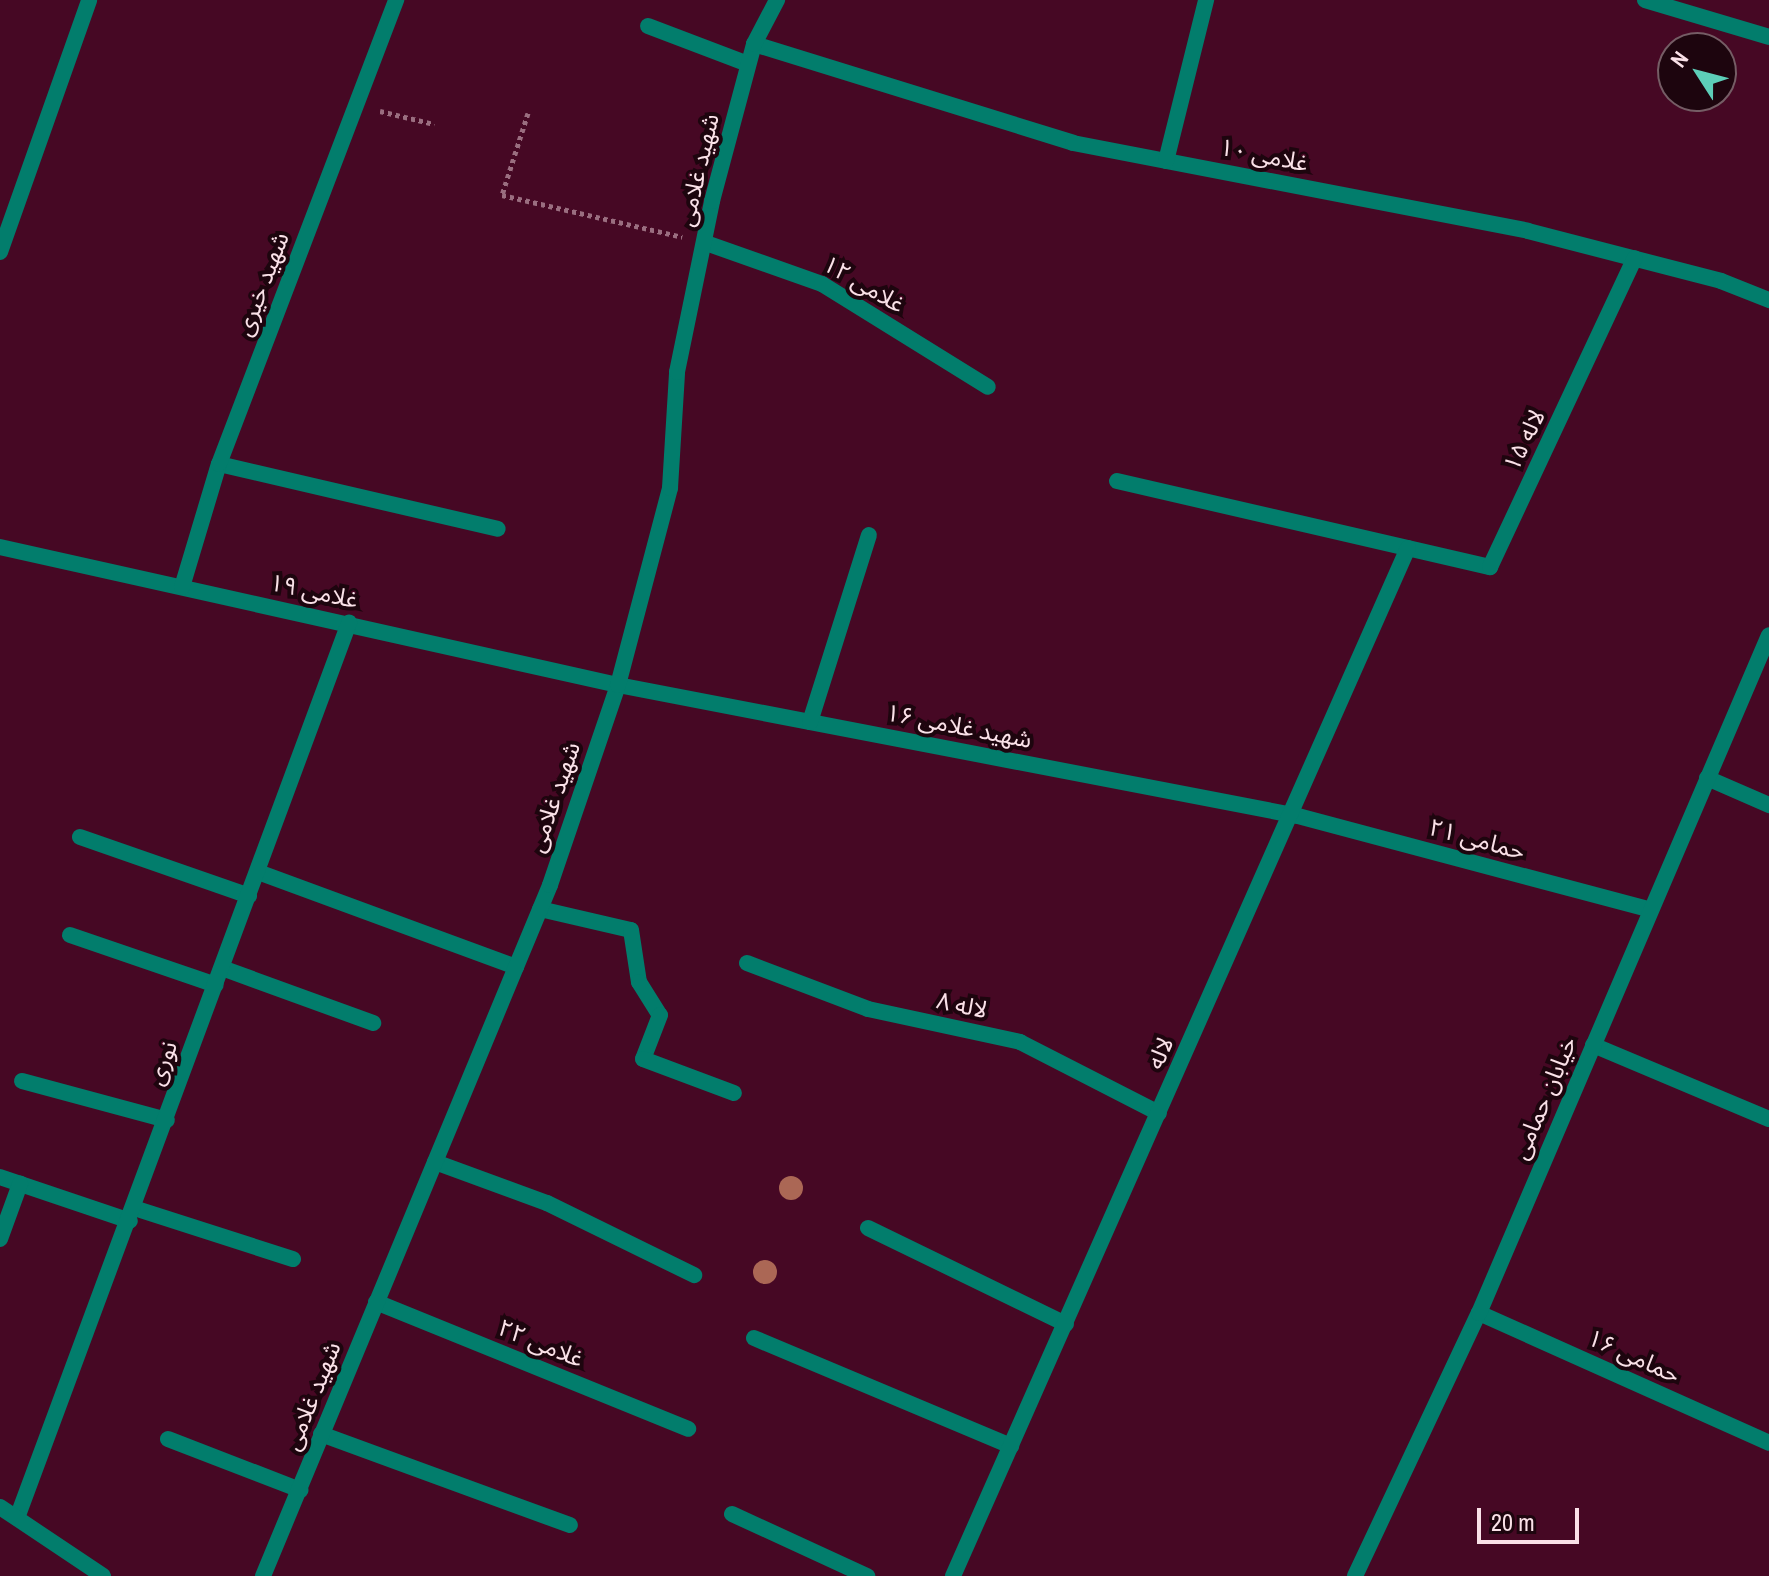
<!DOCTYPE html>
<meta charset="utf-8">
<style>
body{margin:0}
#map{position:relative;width:1769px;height:1576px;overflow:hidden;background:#460824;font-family:"Archivo Narrow","Noto Sans Arabic",sans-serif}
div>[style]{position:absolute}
.path>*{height:5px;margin-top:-2.5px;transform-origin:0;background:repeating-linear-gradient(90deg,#9a6e80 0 4px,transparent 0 8px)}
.minor>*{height:16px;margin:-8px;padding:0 8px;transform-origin:8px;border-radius:8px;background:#027d6c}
.tertiary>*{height:16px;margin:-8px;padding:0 8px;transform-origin:8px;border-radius:8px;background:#027d6c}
.trees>*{width:24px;height:24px;margin:-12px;border-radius:50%;background:#ab6755}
span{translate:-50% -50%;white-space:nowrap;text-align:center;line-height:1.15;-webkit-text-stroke:8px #1d050e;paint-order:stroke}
.street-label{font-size:24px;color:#fae1e8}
.north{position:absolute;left:1657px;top:32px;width:80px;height:80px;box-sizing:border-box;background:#1d050e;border:2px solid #755d65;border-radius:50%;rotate:306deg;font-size:22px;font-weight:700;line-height:32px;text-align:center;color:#fae1e8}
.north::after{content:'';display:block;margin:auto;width:28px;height:36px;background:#5dceb8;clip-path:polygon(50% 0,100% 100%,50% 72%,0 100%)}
.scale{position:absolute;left:1477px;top:1508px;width:102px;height:36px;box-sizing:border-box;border:4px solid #fae1e8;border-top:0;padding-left:10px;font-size:24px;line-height:28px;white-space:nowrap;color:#fae1e8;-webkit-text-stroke:6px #1d050e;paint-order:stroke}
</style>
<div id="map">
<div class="path">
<i style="left:380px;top:111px;width:56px;rotate:13.5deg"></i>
<i style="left:528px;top:113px;width:86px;rotate:107.6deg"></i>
<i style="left:502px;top:195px;width:185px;rotate:13.1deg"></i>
</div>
<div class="minor">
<i style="left:1645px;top:0;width:129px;rotate:16.6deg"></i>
<i style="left:648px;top:26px;width:107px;rotate:20.8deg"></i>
<i style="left:754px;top:44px;width:334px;rotate:17.2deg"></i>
<i style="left:1073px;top:143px;width:463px;rotate:10.9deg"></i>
<i style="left:1528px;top:231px;width:199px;rotate:14.5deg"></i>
<i style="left:1721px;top:281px;width:52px;rotate:21.6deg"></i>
<i style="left:1166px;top:161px;width:166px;rotate:-76deg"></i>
<i style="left:706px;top:243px;width:123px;rotate:19.5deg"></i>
<i style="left:822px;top:284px;width:195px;rotate:31.8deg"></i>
<i style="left:0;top:252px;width:267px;rotate:-70.5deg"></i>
<i style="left:219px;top:464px;width:286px;rotate:13.1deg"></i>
<i style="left:1117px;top:481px;width:383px;rotate:13deg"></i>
<i style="left:1490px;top:567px;width:341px;rotate:-64.9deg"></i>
<i style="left:0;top:547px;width:633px;rotate:12.59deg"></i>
<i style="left:618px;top:685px;width:693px;rotate:10.9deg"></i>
<i style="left:1298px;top:816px;width:365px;rotate:14.9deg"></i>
<i style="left:182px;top:587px;width:128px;rotate:-73.3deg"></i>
<i style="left:219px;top:464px;width:497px;rotate:-69.1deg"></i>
<i style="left:810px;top:722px;width:196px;rotate:-72.5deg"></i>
<i style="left:1707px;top:778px;width:68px;rotate:23.5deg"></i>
<i style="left:80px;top:837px;width:179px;rotate:19.2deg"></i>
<i style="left:258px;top:872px;width:275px;rotate:20.2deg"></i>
<i style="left:540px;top:909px;width:93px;rotate:13deg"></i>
<i style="left:631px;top:930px;width:53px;rotate:81.3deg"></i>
<i style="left:639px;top:982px;width:39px;rotate:58deg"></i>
<i style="left:660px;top:1015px;width:47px;rotate:111.1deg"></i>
<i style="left:643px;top:1059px;width:97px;rotate:20.5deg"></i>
<i style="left:70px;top:935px;width:154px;rotate:18.9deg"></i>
<i style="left:747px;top:963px;width:129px;rotate:20.8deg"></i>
<i style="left:868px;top:1009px;width:156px;rotate:12.2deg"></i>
<i style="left:1020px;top:1042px;width:156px;rotate:27.1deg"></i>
<i style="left:222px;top:968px;width:161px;rotate:20deg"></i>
<i style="left:1593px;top:1045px;width:191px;rotate:22.8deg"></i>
<i style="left:22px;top:1081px;width:150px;rotate:15.1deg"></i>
<i style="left:435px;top:1162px;width:119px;rotate:20.1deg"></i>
<i style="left:547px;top:1203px;width:164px;rotate:26.1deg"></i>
<i style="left:0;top:1177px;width:137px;rotate:18.7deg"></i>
<i style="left:134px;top:1208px;width:167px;rotate:17.8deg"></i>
<i style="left:868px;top:1228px;width:220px;rotate:25.9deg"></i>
<i style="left:0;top:1239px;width:59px;rotate:-70deg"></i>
<i style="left:376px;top:1302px;width:337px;rotate:22.1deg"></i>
<i style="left:1479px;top:1313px;width:318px;rotate:24.1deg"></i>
<i style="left:754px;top:1338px;width:279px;rotate:22.8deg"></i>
<i style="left:321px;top:1434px;width:265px;rotate:20.1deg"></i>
<i style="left:168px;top:1439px;width:142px;rotate:21.1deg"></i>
<i style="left:732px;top:1514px;width:149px;rotate:24.7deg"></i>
<i style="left:17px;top:1518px;width:955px;rotate:-69.65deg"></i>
<i style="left:263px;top:1576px;width:748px;rotate:-67.44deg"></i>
<i style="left:550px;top:885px;width:211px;rotate:-71.2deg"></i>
<i style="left:618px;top:685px;width:204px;rotate:-75.2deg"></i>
<i style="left:670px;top:488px;width:116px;rotate:-86.5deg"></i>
<i style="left:677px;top:372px;width:175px;rotate:-78.4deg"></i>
<i style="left:712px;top:201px;width:163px;rotate:-75deg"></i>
<i style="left:754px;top:44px;width:50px;rotate:-62.4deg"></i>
<i style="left:953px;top:1576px;width:1124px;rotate:-66.13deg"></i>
<i style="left:1355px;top:1576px;width:291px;rotate:-64.8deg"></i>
<i style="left:1479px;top:1313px;width:737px;rotate:-66.84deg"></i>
</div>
<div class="tertiary">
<i style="left:0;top:1507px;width:124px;rotate:33.8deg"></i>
</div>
<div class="trees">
<i style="left:791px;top:1188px"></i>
<i style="left:765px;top:1272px"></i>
</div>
<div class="street-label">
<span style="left:1264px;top:155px;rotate:11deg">غلامی ۱۰</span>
<span style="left:698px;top:170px;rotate:-77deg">شهید غلامی</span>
<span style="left:262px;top:284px;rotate:-69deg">شهید خیری</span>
<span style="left:864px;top:284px;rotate:30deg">غلامی ۱۲</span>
<span style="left:1524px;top:440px;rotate:-64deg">لاله ۱۵</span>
<span style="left:314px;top:591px;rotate:12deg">غلامی ۱۹</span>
<span style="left:959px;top:726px;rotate:11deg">شهید غلامی ۱۶</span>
<span style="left:554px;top:797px;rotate:-71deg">شهید غلامی</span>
<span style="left:1477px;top:839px;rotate:15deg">حمامی ۲۱</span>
<span style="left:962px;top:1005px;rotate:12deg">لاله ۸</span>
<span style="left:1160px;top:1053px;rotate:-66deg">لاله</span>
<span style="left:162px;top:1063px;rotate:-70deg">نوری</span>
<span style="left:1544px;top:1098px;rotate:-67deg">خیابان حمامی</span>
<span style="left:541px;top:1343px;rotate:22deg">غلامی ۲۲</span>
<span style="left:1634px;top:1356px;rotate:24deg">حمامی ۱۶</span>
<span style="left:312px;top:1396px;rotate:-68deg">شهید غلامی</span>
</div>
<div class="north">N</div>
<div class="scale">20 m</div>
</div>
